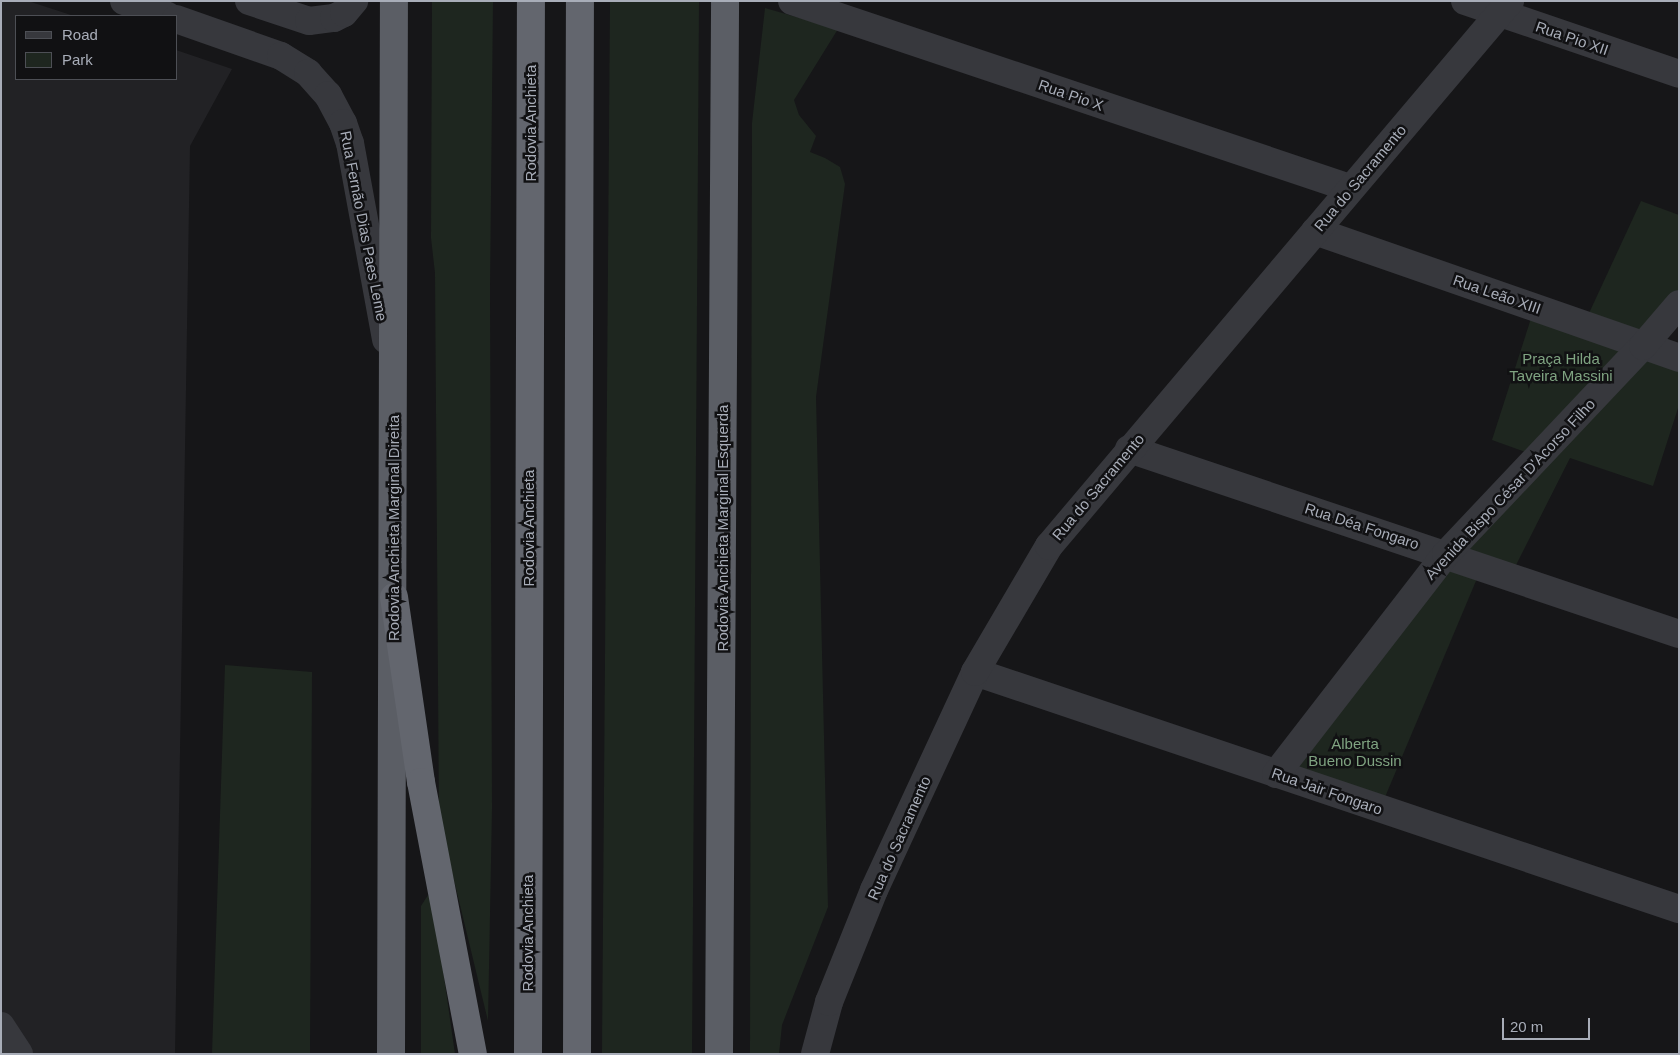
<!DOCTYPE html>
<meta charset="utf-8">
<style>
body{margin:0}
#map{position:relative;width:1680px;height:1055px;overflow:hidden;background:#161618;font-family:Arial,sans-serif}
div>[style]{position:absolute}
.built>*{inset:0;background:#222225}
.green>*{inset:0;background:#1e261f}
.minor>*{height:28px;margin:-14px;padding:0 14px;transform-origin:14px;border-radius:14px;background:#37383d}
.trunk>*{height:28px;margin:-14px;padding:0 14px;transform-origin:14px;border-radius:14px;background:#5b5e65}
.motorway>*{height:28px;margin:-14px;padding:0 14px;transform-origin:14px;border-radius:14px;background:#63666e}
span{translate:-50% -50%;white-space:nowrap;text-align:center;line-height:1.15;-webkit-text-stroke:5px #111113;paint-order:stroke}
.street-label{font-size:15px;color:#a8adb8}
.park-label{font-size:15px;color:#7fa381}
.frame{position:absolute;inset:0;border:2px solid #a8adb8;pointer-events:none}
.legend{position:absolute;left:15px;top:15px;width:162px;height:65px;box-sizing:border-box;background:#111113;border:1px solid #4d4f55;margin:0;padding:6px 9px;list-style:none;font-size:15px;color:#a8adb8}
.legend li{display:flex;align-items:center;gap:10px;height:25px}
.legend b{width:25px;border:1px solid #4d4f55}
.scale{position:absolute;left:1502px;top:1018px;width:88px;height:22px;box-sizing:border-box;border:2px solid #a8adb8;border-top:0;padding-left:6px;font-size:15px;line-height:18px;white-space:nowrap;color:#a8adb8;-webkit-text-stroke:4px #111113;paint-order:stroke}
</style>
<div id="map">
<div class="built">
<i style="clip-path:polygon(1px 1px,28px 1px,74px 16px,16px 16px,16px 79px,176px 79px,176px 50px,232px 69px,190px 146px,175px 1054px,1px 1054px)"></i>
</div>
<div class="green">
<i style="clip-path:polygon(432px 1px,493px 1px,490px 290px,492px 808px,488px 1021px,439px 818px,435px 273px,431px 238px)"></i>
<i style="clip-path:polygon(610px 1px,699px 1px,692px 1054px,602px 1054px)"></i>
<i style="clip-path:polygon(765px 8px,838px 29px,794px 100px,799px 115px,816px 136px,810px 152px,825px 158px,840px 167px,845px 184px,816px 397px,828px 907px,782px 1025px,779px 1054px,750px 1054px,752px 123px)"></i>
<i style="clip-path:polygon(1641px 201px,1679px 215px,1679px 300px,1643px 344px,1584px 324px)"></i>
<i style="clip-path:polygon(1534px 309px,1641px 347px,1534px 455px,1492px 440px)"></i>
<i style="clip-path:polygon(1644px 348px,1679px 360px,1679px 405px,1653px 486px,1570px 458px,1511px 575px,1448px 554px)"></i>
<i style="clip-path:polygon(1447px 557px,1481px 569px,1380px 809px,1282px 773px)"></i>
<i style="clip-path:polygon(225px 665px,312px 672px,310px 1054px,212px 1054px)"></i>
<i style="clip-path:polygon(428px 895px,434px 907px,455px 1054px,421px 1054px,421px 906px)"></i>
</div>
<div class="minor">
<i style="left:124px;top:1px;width:46px;rotate:18.8deg"></i>
<i style="left:249px;top:1px;width:63px;rotate:18.4deg"></i>
<i style="left:309px;top:21px;width:25px;rotate:-7deg"></i>
<i style="left:334px;top:18px;width:11px;rotate:-27deg"></i>
<i style="left:344px;top:13px;width:16px;rotate:-50deg"></i>
<i style="left:792px;top:1px;width:589px;rotate:18.53deg"></i>
<i style="left:1465px;top:1px;width:226px;rotate:18.8deg"></i>
<i style="left:176px;top:19px;width:111px;rotate:19.4deg"></i>
<i style="left:281px;top:56px;width:32px;rotate:32deg"></i>
<i style="left:308px;top:73px;width:30px;rotate:48deg"></i>
<i style="left:328px;top:95px;width:32px;rotate:62deg"></i>
<i style="left:343px;top:123px;width:21px;rotate:71deg"></i>
<i style="left:350px;top:143px;width:200px;rotate:79.6deg"></i>
<i style="left:1315px;top:231px;width:386px;rotate:19.2deg"></i>
<i style="left:1129px;top:449px;width:580px;rotate:18.59deg"></i>
<i style="left:975px;top:672px;width:743px;rotate:18.61deg"></i>
<i style="left:1276px;top:774px;width:278px;rotate:-52.3deg"></i>
<i style="left:1446px;top:554px;width:286px;rotate:-46.6deg"></i>
<i style="left:1643px;top:346px;width:55px;rotate:-49.4deg"></i>
<i style="left:1px;top:1026px;width:33px;rotate:57deg"></i>
<i style="left:815px;top:1054px;width:54px;rotate:-74.9deg"></i>
<i style="left:829px;top:1002px;width:121px;rotate:-68.1deg"></i>
<i style="left:874px;top:890px;width:240px;rotate:-65.1deg"></i>
<i style="left:975px;top:672px;width:146px;rotate:-59.6deg"></i>
<i style="left:1049px;top:546px;width:714px;rotate:-49.77deg"></i>
</div>
<div class="trunk">
<i style="left:391px;top:1054px;width:1053px;rotate:-89.84deg"></i>
<i style="left:719px;top:1054px;width:1053px;rotate:-89.67deg"></i>
</div>
<div class="motorway">
<i style="left:394px;top:597px;width:187px;rotate:81.7deg"></i>
<i style="left:421px;top:782px;width:277px;rotate:79.2deg"></i>
<i style="left:528px;top:1054px;width:1053px;rotate:-89.84deg"></i>
<i style="left:577px;top:1054px;width:1053px;rotate:-89.84deg"></i>
</div>
<div class="street-label">
<span style="left:1572px;top:38px;rotate:19deg">Rua Pio XII</span>
<span style="left:1071px;top:95px;rotate:19deg">Rua Pio X</span>
<span style="left:531px;top:123px;rotate:-90deg">Rodovia Anchieta</span>
<span style="left:1360px;top:178px;rotate:-50deg">Rua do Sacramento</span>
<span style="left:364px;top:226px;rotate:79deg">Rua Fernão Dias Paes Leme</span>
<span style="left:1497px;top:294px;rotate:19deg">Rua Leão XIII</span>
<span style="left:1098px;top:487px;rotate:-50deg">Rua do Sacramento</span>
<span style="left:1510px;top:489px;rotate:-47deg">Avenida Bispo César D'Acorso Filho</span>
<span style="left:1362px;top:526px;rotate:18deg">Rua Déa Fongaro</span>
<span style="left:394px;top:528px;rotate:-90deg">Rodovia Anchieta Marginal Direita</span>
<span style="left:529px;top:528px;rotate:-90deg">Rodovia Anchieta</span>
<span style="left:723px;top:528px;rotate:-90deg">Rodovia Anchieta Marginal Esquerda</span>
<span style="left:1327px;top:791px;rotate:19deg">Rua Jair Fongaro</span>
<span style="left:899px;top:838px;rotate:-66deg">Rua do Sacramento</span>
<span style="left:528px;top:933px;rotate:-90deg">Rodovia Anchieta</span>
</div>
<div class="park-label">
<span style="left:1561px;top:367px">Praça Hilda<br>Taveira Massini</span>
<span style="left:1355px;top:752px">Alberta<br>Bueno Dussin</span>
</div>
<div class="frame"></div>
<ul class="legend">
<li><b style="height:6px;background:#37383d"></b>Road</li>
<li><b style="height:14px;background:#1e261f"></b>Park</li>
</ul>
<div class="scale">20 m</div>
</div>
